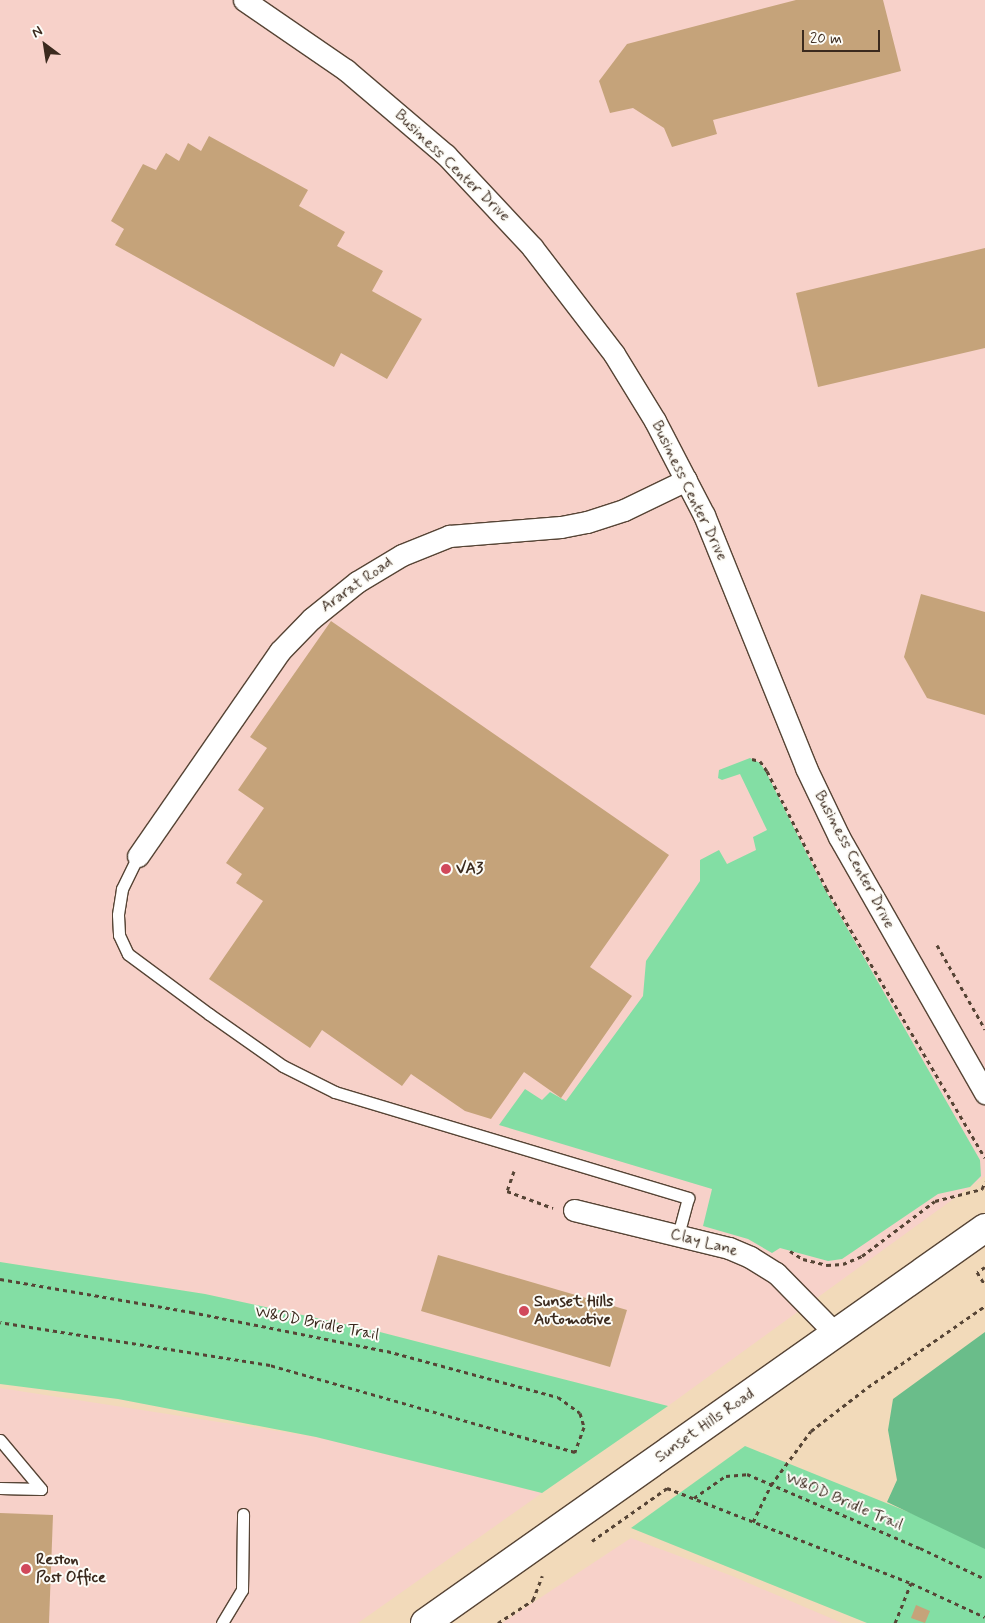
<!DOCTYPE html>
<style>
body{margin:0}
#map{position:relative;width:985px;height:1623px;overflow:hidden;background:#f2daba;font-family:Mynerve,sans-serif}
div>[style]{position:absolute}
.built>*{inset:0;background:#f7d1c9}
.green>*{inset:0;background:#83dea4}
.forest>*{inset:0;background:#6abd8a}
.building>*{inset:0;background:#c5a37a}
.path>*{height:3px;margin-top:-1.5px;transform-origin:0;background:repeating-linear-gradient(90deg,#564435 0 4px,transparent 0 8px)}
.roads{filter:drop-shadow(1px 0 #564435) drop-shadow(-1px 0 #564435) drop-shadow(0 1px #564435) drop-shadow(0 -1px #564435)}
.lane>*{height:11px;margin:-5.5px;padding:0 5.5px;transform-origin:5.5px;border-radius:5.5px;background:#fff}
.street>*{height:21px;margin:-10.5px;padding:0 10.5px;transform-origin:10.5px;border-radius:10.5px;background:#fff}
.secondary>*{height:28px;margin:-14px;padding:0 14px;transform-origin:14px;border-radius:14px;background:#fff}
.dots>*{width:14px;height:14px;translate:-50% -50%;box-sizing:border-box;border:2px solid #fdfcf7;border-radius:50%}
span{translate:-50% -50%;white-space:nowrap;text-align:center;line-height:1.15;-webkit-text-stroke:4px #fdfcf7;paint-order:stroke}
.street-label{font-size:16px;color:#3b2a1e}
.poi-label{font-size:16px;color:#3b2a1e;font-weight:700}
.left{translate:0 -50%;text-align:left}
.north{position:absolute;left:20px;top:20px;width:50px;height:50px;-webkit-text-stroke:4px #fdfcf7;paint-order:stroke;rotate:329deg;font-size:14px;font-weight:700;line-height:20px;text-align:center;color:#3b2a1e}
.north::after{content:'';display:block;margin:auto;width:18px;height:22px;background:#3b2a1e;clip-path:polygon(50% 0,100% 100%,50% 72%,0 100%)}
.scale{position:absolute;left:802px;top:30px;width:78px;height:22px;box-sizing:border-box;border:2px solid #3b2a1e;border-top:0;padding-left:6px;font-size:15px;line-height:18px;white-space:nowrap;color:#3b2a1e;-webkit-text-stroke:4px #fdfcf7;paint-order:stroke}
</style>
<div id="map">
<div class="built">
<i style="clip-path:polygon(0 0,985px 0,985px 1176px,668px 1406px,376px 1331px,205px 1294px,0 1262px)"></i>
<i style="clip-path:polygon(0 1388px,316px 1437px,542px 1493px,358px 1623px,0 1623px)"></i>
<i style="clip-path:polygon(631px 1538px,732px 1576px,842px 1623px,502px 1623px)"></i>
</div>
<div class="green">
<i style="clip-path:polygon(750px 758px,760px 763px,766px 772px,823px 886px,980px 1160px,981px 1176px,970px 1187px,938px 1194px,842px 1259px,828px 1261px,780px 1248px,772px 1253px,748px 1239px,703px 1226px,712px 1189px,499px 1125px,525px 1089px,542px 1100px,550px 1092px,566px 1101px,643px 996px,646px 961px,700px 881px,700px 860px,719px 850px,727px 864px,756px 850px,753px 837px,767px 830px,740px 774px,722px 780px,718px 778px,719px 770px)"></i>
<i style="clip-path:polygon(0 1262px,205px 1294px,376px 1331px,668px 1406px,542px 1493px,316px 1437px,118px 1399px,0 1384px)"></i>
<i style="clip-path:polygon(745px 1446px,985px 1543px,985px 1623px,867px 1623px,631px 1528px)"></i>
</div>
<div class="forest">
<i style="clip-path:polygon(985px 1332px,985px 1549px,887px 1502px,897px 1480px,888px 1430px,893px 1399px)"></i>
</div>
<div class="building">
<i style="clip-path:polygon(796px 0,883px 0,901px 71px,713px 120px,717px 134px,672px 147px,664px 128px,633px 108px,610px 113px,599px 81px,627px 44px)"></i>
<i style="clip-path:polygon(209px 136px,308px 190px,299px 206px,345px 232px,337px 246px,383px 271px,372px 291px,422px 319px,387px 379px,341px 353px,334px 367px,115px 245px,124px 229px,111px 221px,143px 164px,156px 170px,166px 153px,179px 161px,188px 143px,201px 151px)"></i>
<i style="clip-path:polygon(985px 248px,985px 348px,818px 387px,796px 293px)"></i>
<i style="clip-path:polygon(921px 594px,985px 612px,985px 715px,927px 698px,904px 657px)"></i>
<i style="clip-path:polygon(331px 621px,669px 855px,590px 967px,632px 996px,561px 1098px,524px 1072px,491px 1119px,465px 1111px,411px 1074px,402px 1086px,322px 1030px,310px 1048px,209px 979px,263px 901px,236px 883px,242px 874px,226px 863px,264px 808px,238px 790px,267px 748px,250px 737px)"></i>
<i style="clip-path:polygon(438px 1255px,627px 1310px,610px 1367px,421px 1311px)"></i>
<i style="clip-path:polygon(0 1513px,53px 1515px,49px 1623px,0 1623px)"></i>
<i style="clip-path:polygon(916px 1605px,930px 1611px,925px 1623px,911px 1618px)"></i>
</div>
<div class="path">
<i style="left:752px;top:759px;width:8px;rotate:14deg"></i>
<i style="left:760px;top:761px;width:12px;rotate:55deg"></i>
<i style="left:767px;top:771px;width:131px;rotate:63.2deg"></i>
<i style="left:826px;top:888px;width:313px;rotate:59.5deg"></i>
<i style="left:937px;top:945px;width:97px;rotate:60.3deg"></i>
<i style="left:514px;top:1171px;width:21px;rotate:109deg"></i>
<i style="left:507px;top:1191px;width:49px;rotate:20.3deg"></i>
<i style="left:790px;top:1251px;width:15px;rotate:32deg"></i>
<i style="left:803px;top:1259px;width:25px;rotate:14deg"></i>
<i style="left:827px;top:1265px;width:16px;rotate:-4deg"></i>
<i style="left:843px;top:1264px;width:21px;rotate:-23deg"></i>
<i style="left:862px;top:1256px;width:91px;rotate:-37deg"></i>
<i style="left:935px;top:1201px;width:49px;rotate:-14.3deg"></i>
<i style="left:982px;top:1189px;width:8px;rotate:-67deg"></i>
<i style="left:985px;top:1267px;width:9px;rotate:148deg"></i>
<i style="left:977px;top:1272px;width:15px;rotate:58deg"></i>
<i style="left:0;top:1279px;width:194px;rotate:9.8deg"></i>
<i style="left:191px;top:1312px;width:200px;rotate:11.3deg"></i>
<i style="left:387px;top:1351px;width:177px;rotate:15.1deg"></i>
<i style="left:558px;top:1397px;width:27px;rotate:36deg"></i>
<i style="left:580px;top:1413px;width:15px;rotate:74deg"></i>
<i style="left:584px;top:1427px;width:27px;rotate:110deg"></i>
<i style="left:575px;top:1452px;width:317px;rotate:-164.1deg"></i>
<i style="left:270px;top:1365px;width:273px;rotate:-171deg"></i>
<i style="left:694px;top:1498px;width:39px;rotate:-35deg"></i>
<i style="left:726px;top:1476px;width:21px;rotate:-5deg"></i>
<i style="left:747px;top:1474px;width:188px;rotate:23.2deg"></i>
<i style="left:920px;top:1548px;width:72px;rotate:25.5deg"></i>
<i style="left:753px;top:1522px;width:41px;rotate:-64.1deg"></i>
<i style="left:771px;top:1485px;width:67px;rotate:-53.5deg"></i>
<i style="left:811px;top:1431px;width:72px;rotate:-37.7deg"></i>
<i style="left:868px;top:1387px;width:142px;rotate:-34.7deg"></i>
<i style="left:592px;top:1541px;width:92px;rotate:-35.2deg"></i>
<i style="left:667px;top:1488px;width:262px;rotate:21.3deg"></i>
<i style="left:911px;top:1583px;width:81px;rotate:24.7deg"></i>
<i style="left:498px;top:1623px;width:42px;rotate:-33.3deg"></i>
<i style="left:533px;top:1600px;width:26px;rotate:-69deg"></i>
<i style="left:895px;top:1623px;width:43px;rotate:-68.2deg"></i>
</div>
<div class="roads">
<div class="lane">
<i style="left:138px;top:856px;width:37px;rotate:116deg"></i>
<i style="left:122px;top:889px;width:26px;rotate:99deg"></i>
<i style="left:118px;top:915px;width:20px;rotate:87deg"></i>
<i style="left:119px;top:935px;width:21px;rotate:65deg"></i>
<i style="left:128px;top:954px;width:101px;rotate:36.5deg"></i>
<i style="left:209px;top:1014px;width:90px;rotate:35.1deg"></i>
<i style="left:283px;top:1066px;width:58px;rotate:26.6deg"></i>
<i style="left:335px;top:1092px;width:369px;rotate:16.7deg"></i>
<i style="left:688px;top:1198px;width:39px;rotate:105deg"></i>
<i style="left:0;top:1440px;width:64px;rotate:50.1deg"></i>
<i style="left:0;top:1488px;width:41px;rotate:1.4deg"></i>
<i style="left:222px;top:1623px;width:39px;rotate:-59deg"></i>
<i style="left:242px;top:1590px;width:76px;rotate:-89.2deg"></i>
</div>
<div class="street">
<i style="left:244px;top:0;width:124px;rotate:34.5deg"></i>
<i style="left:346px;top:70px;width:131px;rotate:40.4deg"></i>
<i style="left:446px;top:155px;width:126px;rotate:46.9deg"></i>
<i style="left:532px;top:247px;width:135px;rotate:52.5deg"></i>
<i style="left:614px;top:354px;width:79px;rotate:58.5deg"></i>
<i style="left:655px;top:421px;width:106px;rotate:62.5deg"></i>
<i style="left:704px;top:515px;width:273px;rotate:68deg"></i>
<i style="left:806px;top:768px;width:76px;rotate:64.4deg"></i>
<i style="left:839px;top:837px;width:295px;rotate:60.3deg"></i>
<i style="left:138px;top:856px;width:249px;rotate:-55.3deg"></i>
<i style="left:280px;top:651px;width:45px;rotate:-45.9deg"></i>
<i style="left:311px;top:619px;width:59px;rotate:-38.8deg"></i>
<i style="left:357px;top:582px;width:52px;rotate:-31deg"></i>
<i style="left:402px;top:555px;width:51px;rotate:-22deg"></i>
<i style="left:449px;top:536px;width:112px;rotate:-4.6deg"></i>
<i style="left:561px;top:527px;width:26px;rotate:-11deg"></i>
<i style="left:587px;top:522px;width:39px;rotate:-18deg"></i>
<i style="left:624px;top:510px;width:69px;rotate:-25.8deg"></i>
<i style="left:574px;top:1210px;width:160px;rotate:13.8deg"></i>
<i style="left:729px;top:1248px;width:23px;rotate:23deg"></i>
<i style="left:750px;top:1257px;width:31px;rotate:32deg"></i>
<i style="left:776px;top:1273px;width:86px;rotate:45.5deg"></i>
</div>
<div class="secondary">
<i style="left:425px;top:1623px;width:685px;rotate:-35.2deg"></i>
</div>
</div>
<div class="dots">
<i style="left:446px;top:869px;background:#d1495b"></i>
<i style="left:524px;top:1311px;background:#d1495b"></i>
<i style="left:26px;top:1569px;background:#d1495b"></i>
</div>
<div class="street-label">
<span style="left:452px;top:166px;rotate:44deg">Business Center Drive</span>
<span style="left:689px;top:491px;rotate:64deg">Business Center Drive</span>
<span style="left:357px;top:585px;rotate:-35deg">Ararat Road</span>
<span style="left:854px;top:860px;rotate:62deg">Business Center Drive</span>
<span style="left:704px;top:1243px;rotate:15deg">Clay Lane</span>
<span style="left:317px;top:1324px;rotate:11deg">W&amp;OD Bridle Trail</span>
<span style="left:705px;top:1426px;rotate:-35deg">Sunset Hills Road</span>
<span style="left:844px;top:1502px;rotate:23deg">W&amp;OD Bridle Trail</span>
</div>
<div class="poi-label">
<span class="left" style="left:456px;top:869px">VA3</span>
<span class="left" style="left:534px;top:1311px">Sunset Hills<br>Automotive</span>
<span class="left" style="left:36px;top:1569px">Reston<br>Post Office</span>
</div>
<div class="north">N</div>
<div class="scale">20 m</div>
</div>
